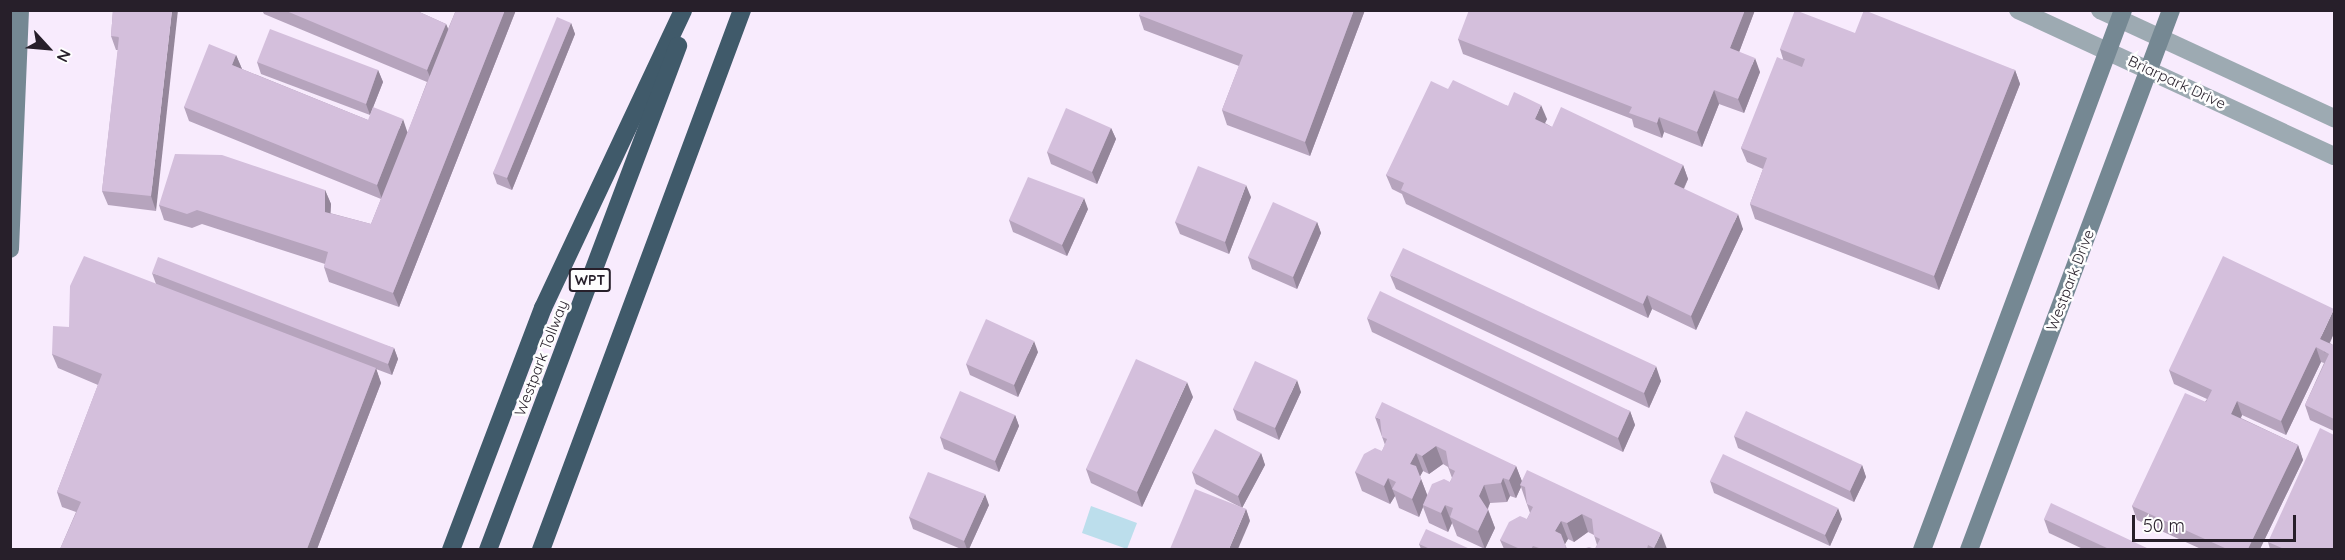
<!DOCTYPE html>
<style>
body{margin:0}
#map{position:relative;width:2345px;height:560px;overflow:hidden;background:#f8ebfd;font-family:Quicksand,sans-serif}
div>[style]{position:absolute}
.water>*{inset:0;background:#bcdeec}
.tertiary>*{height:18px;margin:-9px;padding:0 9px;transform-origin:9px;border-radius:9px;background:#9daab2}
.secondary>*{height:18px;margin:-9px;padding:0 9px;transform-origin:9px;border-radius:9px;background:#758893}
.motorway>*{height:18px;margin:-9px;padding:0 9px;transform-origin:9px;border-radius:9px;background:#405a6a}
.wall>*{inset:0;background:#b6a4bd}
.shaded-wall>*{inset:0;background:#94869a}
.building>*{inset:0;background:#d4bfdc}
span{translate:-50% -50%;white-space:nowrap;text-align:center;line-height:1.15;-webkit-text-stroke:5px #fefefe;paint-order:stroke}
.shield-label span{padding:2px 4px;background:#fefefe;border:2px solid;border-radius:4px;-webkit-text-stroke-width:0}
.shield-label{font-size:14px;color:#271f2a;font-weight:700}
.street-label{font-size:15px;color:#271f2a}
.frame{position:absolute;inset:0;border:12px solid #271f2a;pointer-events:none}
.north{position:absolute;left:18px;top:18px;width:60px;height:60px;-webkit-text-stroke:4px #fefefe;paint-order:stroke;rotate:116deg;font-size:16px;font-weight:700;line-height:24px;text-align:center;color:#271f2a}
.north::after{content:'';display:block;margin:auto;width:21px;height:27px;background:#271f2a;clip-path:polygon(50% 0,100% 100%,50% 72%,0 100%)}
.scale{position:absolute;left:2132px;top:515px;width:164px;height:27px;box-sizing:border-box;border:3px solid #271f2a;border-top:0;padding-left:8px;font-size:18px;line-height:21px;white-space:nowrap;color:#271f2a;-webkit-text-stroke:4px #fefefe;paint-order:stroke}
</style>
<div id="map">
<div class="water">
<i style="clip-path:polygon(1091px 506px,1137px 523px,1127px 549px,1082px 533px)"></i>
</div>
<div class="tertiary">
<i style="left:2018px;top:10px;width:348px;rotate:24.8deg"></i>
<i style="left:2100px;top:10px;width:258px;rotate:24.8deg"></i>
</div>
<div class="secondary">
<i style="left:10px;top:249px;width:239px;rotate:-87.6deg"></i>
<i style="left:1922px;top:550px;width:576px;rotate:-69.58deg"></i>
<i style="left:1969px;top:550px;width:577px;rotate:-69.49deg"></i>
</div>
<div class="motorway">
<i style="left:451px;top:550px;width:259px;rotate:-69.2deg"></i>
<i style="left:543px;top:308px;width:329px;rotate:-64.8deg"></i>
<i style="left:488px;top:550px;width:539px;rotate:-69.34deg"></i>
<i style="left:541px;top:550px;width:576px;rotate:-69.58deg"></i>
</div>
<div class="wall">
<i style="clip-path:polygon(113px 10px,156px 211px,108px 205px,102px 191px,118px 50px,116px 50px,111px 36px)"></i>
<i style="clip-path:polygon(262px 10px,415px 10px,446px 24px,448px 29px,456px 10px,516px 10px,399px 307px,329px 282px,324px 267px,325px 264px,202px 224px,192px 228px,164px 220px,159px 205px,325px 190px,331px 204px,330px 213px,371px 224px,381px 199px,189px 121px,184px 107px,236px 55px,242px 69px,368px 120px,408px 132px,427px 82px,264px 14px)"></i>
<i style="clip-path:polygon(1365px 10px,1310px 156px,1227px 125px,1222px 110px,1239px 66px,1144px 30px,1139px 15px)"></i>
<i style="clip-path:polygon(1755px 10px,1739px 52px,1760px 72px,1744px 113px,1719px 104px,1702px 147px,1664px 132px,1662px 138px,1634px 127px,1632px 119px,1463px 54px,1458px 39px)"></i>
<i style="clip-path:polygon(571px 23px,575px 34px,512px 190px,497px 184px,493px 173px)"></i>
<i style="clip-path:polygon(1855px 33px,2015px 70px,2020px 84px,1939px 290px,1755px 219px,1750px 204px,1763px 169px,1747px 162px,1741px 148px,1783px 59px,1780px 49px)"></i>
<i style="clip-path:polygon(257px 62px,378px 70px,383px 82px,370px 115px,261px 74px)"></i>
<i style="clip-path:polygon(1448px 89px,1508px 106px,1547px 119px,1545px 123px,1552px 127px,1683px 165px,1688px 179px,1684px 189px,1743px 229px,1696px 330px,1652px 309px,1648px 318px,1406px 204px,1402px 194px,1392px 189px,1386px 175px)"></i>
<i style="clip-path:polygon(1111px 128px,1116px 139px,1097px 184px,1051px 164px,1047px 152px)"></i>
<i style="clip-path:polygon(1251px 197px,1229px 254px,1180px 234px,1175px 222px)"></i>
<i style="clip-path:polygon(1088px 209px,1067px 256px,1013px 232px,1009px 220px)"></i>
<i style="clip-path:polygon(1317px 222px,1321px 233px,1297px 289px,1252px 269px,1248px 257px)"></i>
<i style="clip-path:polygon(152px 273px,394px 348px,398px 359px,392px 375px,376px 369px,381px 383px,317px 549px,60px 549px,76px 512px,62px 507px,57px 492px,98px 385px,58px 368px,52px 354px,69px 327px,156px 284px)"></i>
<i style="clip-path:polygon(1390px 275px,1661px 381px,1649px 408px,1396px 289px)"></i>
<i style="clip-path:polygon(1367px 318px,1630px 411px,1635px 425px,1623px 452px,1372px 332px)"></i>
<i style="clip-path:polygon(2334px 333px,2330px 343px,2333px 345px,2334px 342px,2334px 431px,2310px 420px,2305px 405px,2324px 363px,2321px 362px,2286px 435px,2242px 415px,2241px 418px,2298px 445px,2303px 460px,2260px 549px,2201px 549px,2137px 520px,2132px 506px,2207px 399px,2174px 384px,2169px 370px)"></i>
<i style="clip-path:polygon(1038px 352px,1018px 397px,970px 375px,966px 364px)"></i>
<i style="clip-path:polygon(1301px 392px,1279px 440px,1237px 420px,1233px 409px)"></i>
<i style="clip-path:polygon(1193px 397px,1142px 507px,1091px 483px,1086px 469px)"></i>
<i style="clip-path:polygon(1015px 415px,1019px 426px,999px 472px,944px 449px,940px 437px)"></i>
<i style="clip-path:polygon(evenodd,1375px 417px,1516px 466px,1522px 482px,1667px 549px,1583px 549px,1595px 549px,1597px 545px,1594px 535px,1588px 532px,1574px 542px,1568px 539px,1565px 544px,1567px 549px,1504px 549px,1500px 540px,1527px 519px,1530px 513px,1521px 487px,1516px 498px,1510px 496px,1507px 502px,1490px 503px,1488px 509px,1495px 528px,1485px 549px,1457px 536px,1452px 523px,1448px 532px,1429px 523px,1423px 507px,1419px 517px,1399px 508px,1395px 496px,1390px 504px,1362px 491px,1355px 472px,1382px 451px,1385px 445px,1375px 417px,1443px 464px,1448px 467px,1452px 478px,1450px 482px,1427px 495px,1420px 476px,1423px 471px,1429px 474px,1443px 464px)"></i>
<i style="clip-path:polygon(1734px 436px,1862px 465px,1866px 477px,1854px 502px,1738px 448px)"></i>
<i style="clip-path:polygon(1261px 453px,1265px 465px,1242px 508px,1246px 509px,1250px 521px,1242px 508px,1196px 484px,1192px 472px)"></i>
<i style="clip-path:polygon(1710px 481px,1842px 519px,1830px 546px,1714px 493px)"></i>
<i style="clip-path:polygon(989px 505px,969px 549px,961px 549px,913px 529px,909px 517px)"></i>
<i style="clip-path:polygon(2044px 519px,2149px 549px,2083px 549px,2049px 533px)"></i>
<i style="clip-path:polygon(2268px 542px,2334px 549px,2270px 549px)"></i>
<i style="clip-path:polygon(1419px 544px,1470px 549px,1421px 549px)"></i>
</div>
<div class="shaded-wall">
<i style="clip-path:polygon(172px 10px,178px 10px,156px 211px,151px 196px)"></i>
<i style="clip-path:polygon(505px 10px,516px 10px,399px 307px,393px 293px)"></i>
<i style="clip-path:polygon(1354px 10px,1365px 10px,1310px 156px,1305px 142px)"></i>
<i style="clip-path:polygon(1745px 10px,1755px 10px,1735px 63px,1730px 48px)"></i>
<i style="clip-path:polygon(571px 23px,575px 34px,512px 190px,507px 178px)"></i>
<i style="clip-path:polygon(446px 24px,452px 38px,433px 84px,427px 70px)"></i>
<i style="clip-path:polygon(236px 55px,242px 69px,232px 65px)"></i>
<i style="clip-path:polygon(1755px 58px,1760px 72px,1744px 113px,1738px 99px)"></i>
<i style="clip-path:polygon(378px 70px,383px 82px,370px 115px,366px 104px)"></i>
<i style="clip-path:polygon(2015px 70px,2020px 84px,1939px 290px,1934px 276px)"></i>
<i style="clip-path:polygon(1714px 90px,1719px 104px,1702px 147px,1697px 132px)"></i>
<i style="clip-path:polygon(1541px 105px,1547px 119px,1540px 133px,1535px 119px)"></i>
<i style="clip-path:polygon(1659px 117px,1664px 132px,1662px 138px,1657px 123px)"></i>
<i style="clip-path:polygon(403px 119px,408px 134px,382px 199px,377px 185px)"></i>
<i style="clip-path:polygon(1111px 128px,1116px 139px,1097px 184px,1092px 172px)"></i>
<i style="clip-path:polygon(1683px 165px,1688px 179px,1679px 198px,1674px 184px)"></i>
<i style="clip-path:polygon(1246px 185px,1251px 197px,1229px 254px,1225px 242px)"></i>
<i style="clip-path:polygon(325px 190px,331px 204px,330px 226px,325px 212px)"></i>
<i style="clip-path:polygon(1084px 198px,1088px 209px,1067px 256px,1062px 245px)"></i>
<i style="clip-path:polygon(1738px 214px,1743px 229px,1696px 330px,1691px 316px)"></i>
<i style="clip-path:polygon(1317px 222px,1321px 233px,1297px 289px,1293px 277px)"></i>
<i style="clip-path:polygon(1647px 295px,1652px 309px,1648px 318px,1643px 304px)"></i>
<i style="clip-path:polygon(2334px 309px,2334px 333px,2325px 353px,2320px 339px)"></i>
<i style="clip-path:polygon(1034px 341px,1038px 352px,1018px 397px,1014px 385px)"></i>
<i style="clip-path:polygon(2316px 347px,2321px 362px,2286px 435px,2281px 421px)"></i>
<i style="clip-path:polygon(394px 348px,398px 359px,392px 375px,388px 364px)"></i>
<i style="clip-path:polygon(1656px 366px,1661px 381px,1649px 408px,1644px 393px)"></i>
<i style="clip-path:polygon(376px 368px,381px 383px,317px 549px,307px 549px)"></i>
<i style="clip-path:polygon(1297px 380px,1301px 392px,1279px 440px,1275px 428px)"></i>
<i style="clip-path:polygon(1187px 382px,1193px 397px,1142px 507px,1137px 492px)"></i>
<i style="clip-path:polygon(2237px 401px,2242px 415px,2236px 428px,2231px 414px)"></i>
<i style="clip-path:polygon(1630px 411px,1635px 425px,1623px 452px,1618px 438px)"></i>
<i style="clip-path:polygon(1015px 415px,1019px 426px,999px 472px,995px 461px)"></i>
<i style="clip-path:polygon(2298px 445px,2303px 460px,2260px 549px,2248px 549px)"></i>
<i style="clip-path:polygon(1436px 446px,1443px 464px,1429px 474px,1422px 456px)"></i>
<i style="clip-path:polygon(1261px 453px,1265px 465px,1242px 508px,1238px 496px)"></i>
<i style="clip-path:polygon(1416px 453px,1423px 471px,1417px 482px,1410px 464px)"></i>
<i style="clip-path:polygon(1862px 465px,1866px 477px,1854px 502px,1850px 491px)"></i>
<i style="clip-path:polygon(1516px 466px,1523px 484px,1520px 485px,1521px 487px,1516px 498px,1509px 480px)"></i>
<i style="clip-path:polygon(1388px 478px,1395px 496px,1390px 504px,1384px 486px)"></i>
<i style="clip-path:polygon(1503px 478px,1510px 496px,1507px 502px,1501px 483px)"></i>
<i style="clip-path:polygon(1421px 479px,1428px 497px,1423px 505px,1423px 507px,1419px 517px,1412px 499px)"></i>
<i style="clip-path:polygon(1484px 485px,1490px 503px,1485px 514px,1479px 496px)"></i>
<i style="clip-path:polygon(985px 494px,989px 505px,969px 549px,967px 549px,964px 541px)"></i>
<i style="clip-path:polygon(1445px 505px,1452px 523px,1448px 532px,1441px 513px)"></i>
<i style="clip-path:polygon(1838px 508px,1842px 519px,1830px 546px,1825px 535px)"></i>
<i style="clip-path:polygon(1246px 509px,1250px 521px,1238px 549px,1229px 549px)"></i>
<i style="clip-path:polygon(1488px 510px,1495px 528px,1485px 549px,1478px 531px)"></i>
<i style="clip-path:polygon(1582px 514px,1588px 532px,1574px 542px,1567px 523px)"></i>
<i style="clip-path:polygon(1561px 521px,1568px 539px,1562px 549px,1555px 531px)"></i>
<i style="clip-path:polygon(1661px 533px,1667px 549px,1655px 549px,1654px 548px)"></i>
</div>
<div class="building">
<i style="clip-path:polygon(113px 10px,172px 10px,151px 196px,102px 191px,119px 37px,111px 36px)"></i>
<i style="clip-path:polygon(284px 10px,415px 10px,446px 24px,427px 70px)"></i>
<i style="clip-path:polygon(456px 10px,505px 10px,393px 293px,324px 267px,328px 252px,197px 210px,187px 214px,159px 205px,175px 154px,222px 155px,325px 190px,325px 212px,371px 224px)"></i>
<i style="clip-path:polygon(1141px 10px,1354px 10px,1305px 142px,1222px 110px,1243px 55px,1139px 15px)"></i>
<i style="clip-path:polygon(1469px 10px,1745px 10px,1730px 48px,1755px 58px,1738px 99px,1714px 90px,1697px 132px,1659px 117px,1657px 123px,1629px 113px,1632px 107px,1458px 39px)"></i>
<i style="clip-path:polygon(1795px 10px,1855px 33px,1864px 10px,2015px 70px,1934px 276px,1750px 204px,1767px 158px,1741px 148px,1777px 57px,1802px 67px,1805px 59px,1780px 49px)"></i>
<i style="clip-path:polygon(557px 17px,571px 23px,507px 178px,493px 173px)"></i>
<i style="clip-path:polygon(270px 29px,378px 70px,366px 104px,257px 62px)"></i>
<i style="clip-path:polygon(209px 44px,236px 55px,232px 65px,368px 120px,373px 107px,403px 119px,377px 185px,184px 107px)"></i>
<i style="clip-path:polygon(1453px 80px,1508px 106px,1514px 92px,1541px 105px,1535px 119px,1552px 127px,1561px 107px,1683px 165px,1674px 184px,1738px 214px,1691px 316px,1647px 295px,1643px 304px,1401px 190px,1404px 183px,1386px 175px,1431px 81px,1448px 89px)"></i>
<i style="clip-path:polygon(1066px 108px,1111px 128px,1092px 172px,1047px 152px)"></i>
<i style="clip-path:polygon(1198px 166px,1246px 185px,1225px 242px,1175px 222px)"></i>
<i style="clip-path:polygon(1028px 177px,1084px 198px,1062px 245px,1009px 220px)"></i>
<i style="clip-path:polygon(1273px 202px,1317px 222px,1293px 277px,1248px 257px)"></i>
<i style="clip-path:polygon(1403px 248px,1656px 366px,1644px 393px,1390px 275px)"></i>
<i style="clip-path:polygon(84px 256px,376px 368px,307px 549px,60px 549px,81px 502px,57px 492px,102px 374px,52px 354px,53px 326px,69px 327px,70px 286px)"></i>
<i style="clip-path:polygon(2223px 256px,2334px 309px,2320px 339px,2333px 345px,2334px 342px,2334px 419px,2305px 405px,2329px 354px,2316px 347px,2281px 421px,2237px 401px,2231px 414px,2298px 445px,2248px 549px,2227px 549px,2132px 506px,2185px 393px,2206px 402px,2212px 390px,2169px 370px)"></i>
<i style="clip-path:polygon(158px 257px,394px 348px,388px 364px,152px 273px)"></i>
<i style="clip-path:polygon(1380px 291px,1630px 411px,1618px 438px,1367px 318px)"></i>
<i style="clip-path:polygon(986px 319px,1034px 341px,1014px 385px,966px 364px)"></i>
<i style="clip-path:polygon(1136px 359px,1187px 382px,1137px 492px,1086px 469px)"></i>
<i style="clip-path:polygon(1255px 361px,1297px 380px,1275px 428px,1233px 409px)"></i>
<i style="clip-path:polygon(960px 391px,1015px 415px,995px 461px,940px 437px)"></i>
<i style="clip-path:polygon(1382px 402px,1516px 466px,1509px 480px,1503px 478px,1501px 483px,1484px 485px,1479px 496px,1488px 510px,1478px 531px,1450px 517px,1453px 508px,1445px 505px,1441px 513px,1423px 505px,1432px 484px,1444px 479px,1450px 482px,1455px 471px,1449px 468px,1446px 451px,1436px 446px,1422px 456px,1416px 453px,1410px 464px,1416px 466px,1421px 479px,1412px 499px,1392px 489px,1396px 482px,1388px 478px,1384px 486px,1355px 472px,1364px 454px,1375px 448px,1382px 451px,1387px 439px,1382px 437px,1380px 419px,1375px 417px)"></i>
<i style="clip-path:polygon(1746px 411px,1862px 465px,1850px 491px,1734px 436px)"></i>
<i style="clip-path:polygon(2320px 428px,2334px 435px,2334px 549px,2284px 549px,2268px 542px)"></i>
<i style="clip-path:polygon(1215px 429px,1261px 453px,1238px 496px,1192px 472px)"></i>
<i style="clip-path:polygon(1723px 454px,1838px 508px,1825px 535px,1710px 481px)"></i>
<i style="clip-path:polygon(1527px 470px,1661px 533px,1654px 548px,1648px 545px,1647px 549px,1583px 549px,1589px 547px,1595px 549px,1600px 539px,1594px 536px,1592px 519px,1582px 514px,1567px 523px,1561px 521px,1555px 531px,1561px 534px,1566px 547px,1565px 549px,1542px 549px,1533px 546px,1531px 549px,1520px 549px,1500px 540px,1509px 522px,1520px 516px,1527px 519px,1533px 507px,1527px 504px,1525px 487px,1520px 485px)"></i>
<i style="clip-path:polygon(928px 472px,985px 494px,964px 541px,909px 517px)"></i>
<i style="clip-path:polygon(1195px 489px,1246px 509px,1229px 549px,1170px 549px)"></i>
<i style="clip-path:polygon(2051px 503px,2149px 549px,2109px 549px,2044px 519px)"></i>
<i style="clip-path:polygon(1426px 529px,1470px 549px,1430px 549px,1419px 544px)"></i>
</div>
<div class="shield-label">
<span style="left:590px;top:280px">WPT</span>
</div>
<div class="street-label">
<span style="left:2177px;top:82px;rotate:25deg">Briarpark Drive</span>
<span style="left:2070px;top:280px;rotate:-69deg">Westpark Drive</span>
<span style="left:541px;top:358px;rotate:-69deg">Westpark Tollway</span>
</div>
<div class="frame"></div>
<div class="north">N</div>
<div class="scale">50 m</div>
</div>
